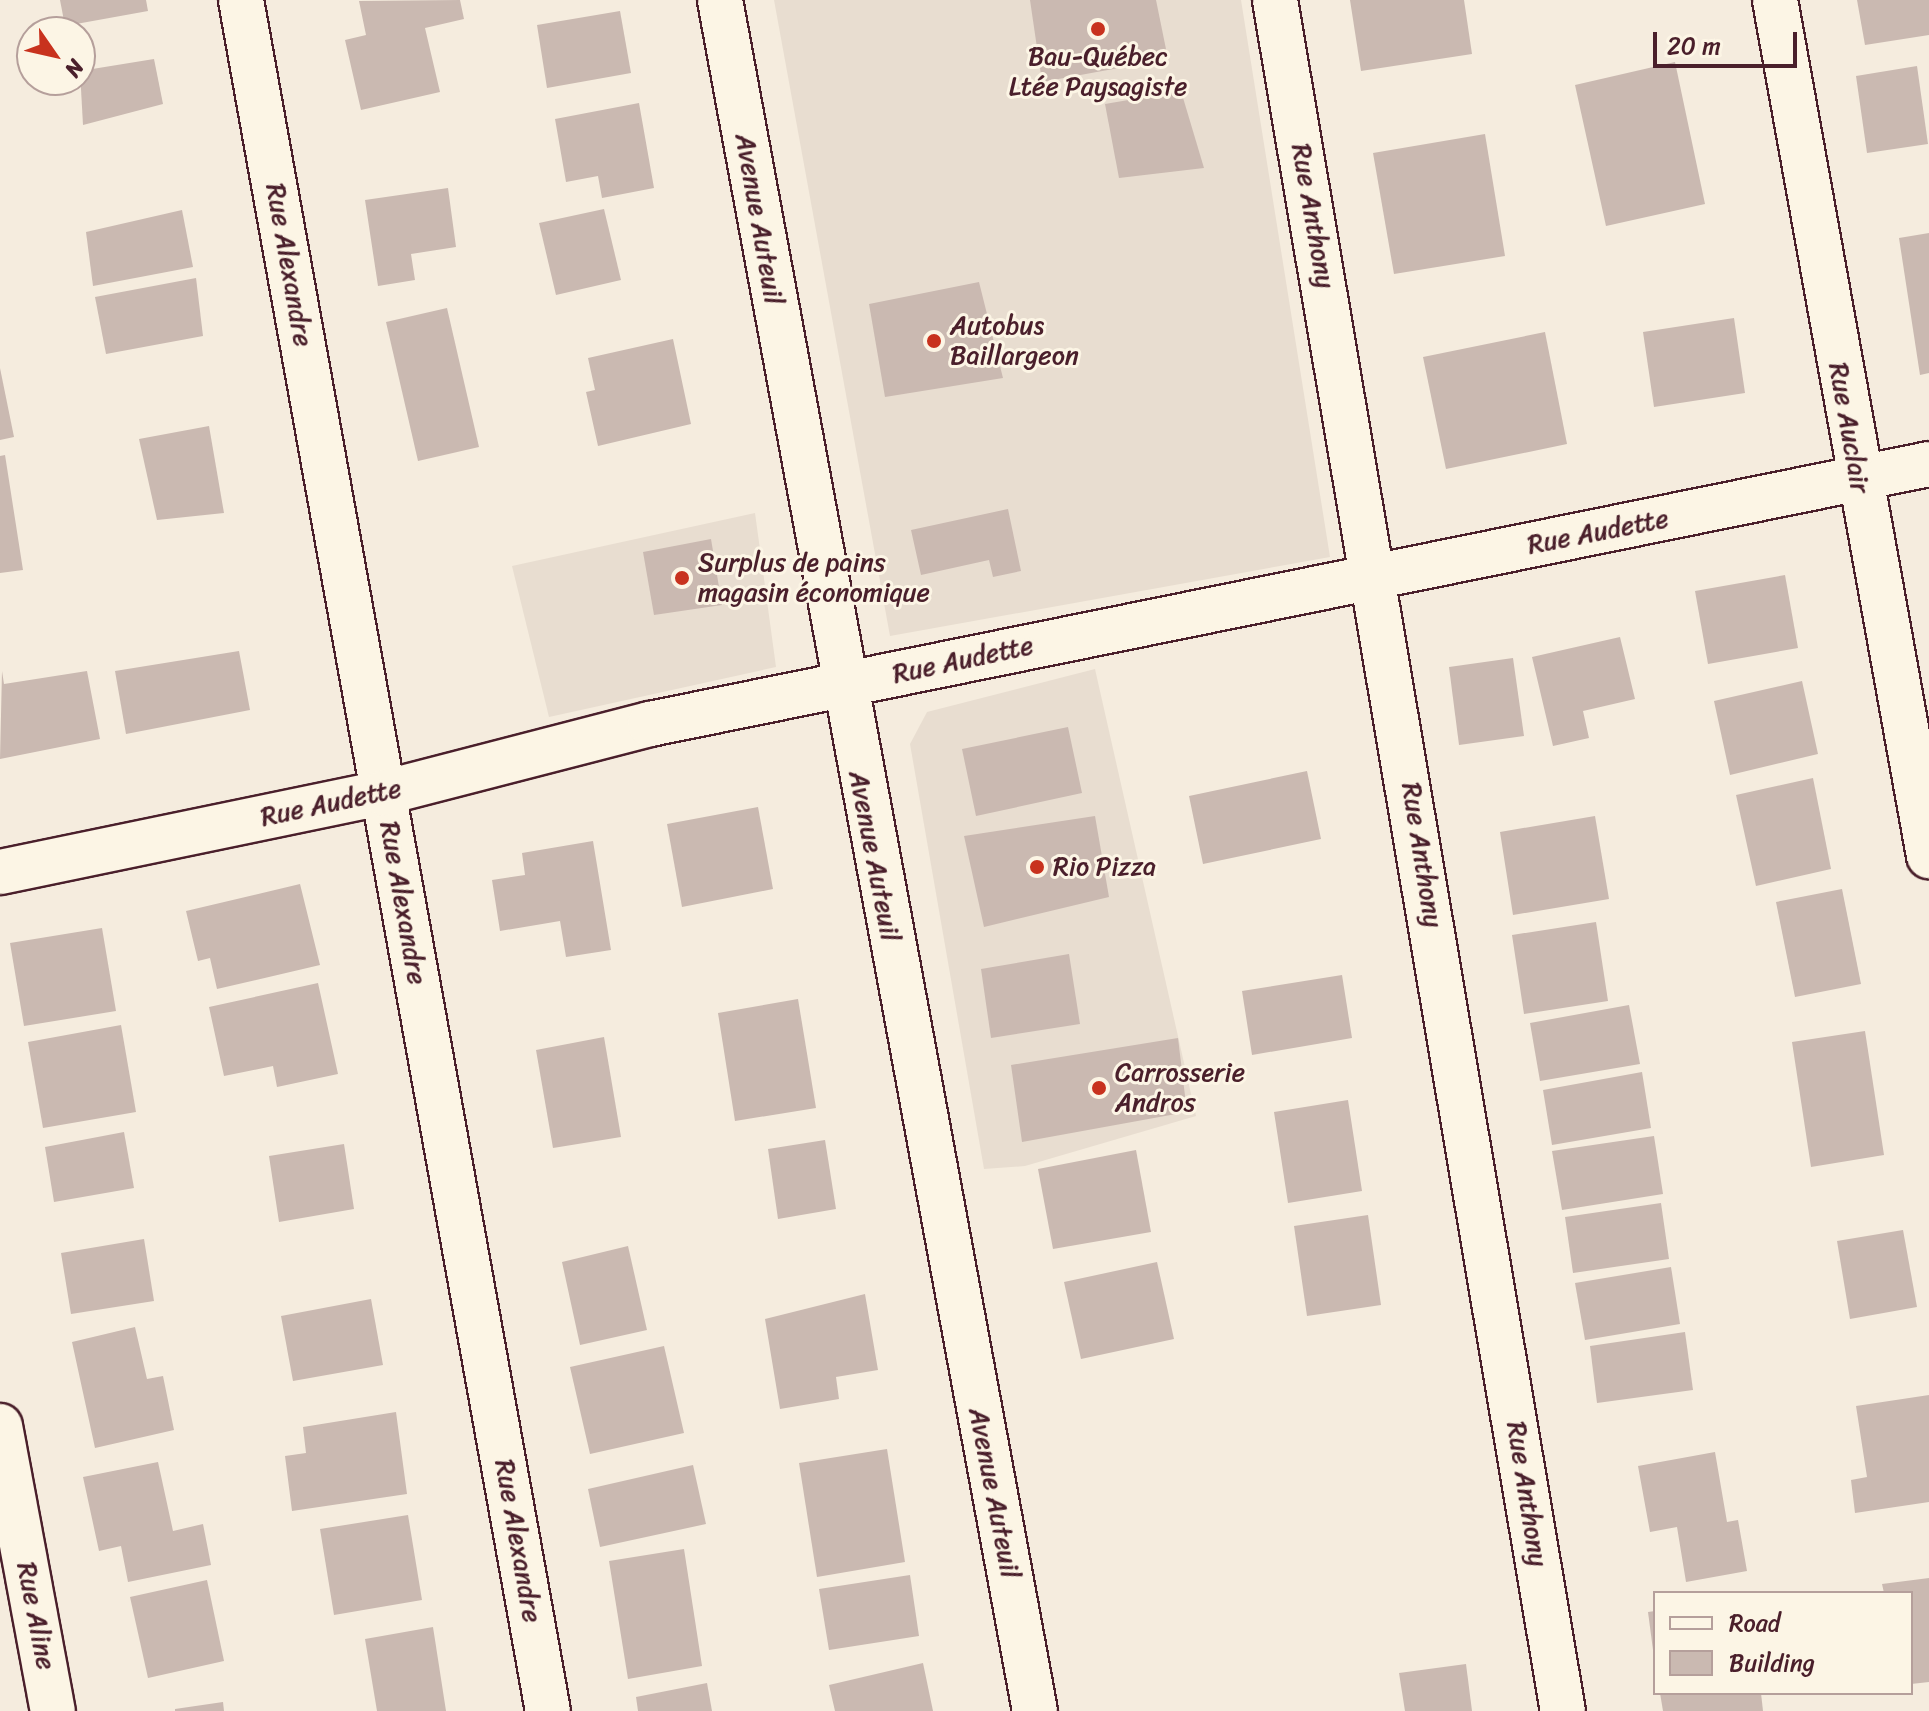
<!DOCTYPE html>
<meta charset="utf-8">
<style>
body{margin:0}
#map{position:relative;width:1929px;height:1711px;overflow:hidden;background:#f5ecde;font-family:Sriracha,sans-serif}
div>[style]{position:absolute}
.built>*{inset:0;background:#e8ddd0}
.building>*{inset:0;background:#cab9b1}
.roads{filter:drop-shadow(2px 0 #4a1f2b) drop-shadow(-2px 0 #4a1f2b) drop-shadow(0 2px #4a1f2b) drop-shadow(0 -2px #4a1f2b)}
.minor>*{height:44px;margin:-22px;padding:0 22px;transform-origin:22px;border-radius:22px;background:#fcf5e5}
.tertiary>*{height:44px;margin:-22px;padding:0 22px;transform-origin:22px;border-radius:22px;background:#fcf5e5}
.dots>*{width:22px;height:22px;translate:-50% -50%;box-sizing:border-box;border:4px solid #fcf5e5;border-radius:50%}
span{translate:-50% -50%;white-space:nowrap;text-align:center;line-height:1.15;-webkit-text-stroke:6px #fcf5e5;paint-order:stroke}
.poi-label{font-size:26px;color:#4a1f2b}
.left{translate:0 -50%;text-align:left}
.street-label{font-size:26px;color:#4a1f2b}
.legend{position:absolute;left:1653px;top:1591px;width:260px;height:104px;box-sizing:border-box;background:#fcf5e5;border:2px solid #b59f9b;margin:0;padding:10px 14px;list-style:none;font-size:24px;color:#4a1f2b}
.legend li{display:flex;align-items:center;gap:16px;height:40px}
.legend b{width:40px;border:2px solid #b59f9b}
.north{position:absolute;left:16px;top:16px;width:80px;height:80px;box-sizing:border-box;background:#fcf5e5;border:2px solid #b59f9b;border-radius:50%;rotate:124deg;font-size:22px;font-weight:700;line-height:32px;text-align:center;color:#4a1f2b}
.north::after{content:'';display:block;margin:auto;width:28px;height:36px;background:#c8321e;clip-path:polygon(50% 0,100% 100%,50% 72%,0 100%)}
.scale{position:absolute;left:1653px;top:32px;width:144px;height:36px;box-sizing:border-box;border:4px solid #4a1f2b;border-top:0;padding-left:10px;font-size:24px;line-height:28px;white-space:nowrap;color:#4a1f2b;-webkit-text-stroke:6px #fcf5e5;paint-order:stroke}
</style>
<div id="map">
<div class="built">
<i style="clip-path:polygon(774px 0,1241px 0,1330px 557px,890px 636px)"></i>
<i style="clip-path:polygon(755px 513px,776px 667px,549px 717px,512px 566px)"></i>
<i style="clip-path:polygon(1095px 669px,1196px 1116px,1025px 1166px,984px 1169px,910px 744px,927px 712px)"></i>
</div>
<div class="building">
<i style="clip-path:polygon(60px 0,146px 0,148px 11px,65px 26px)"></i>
<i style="clip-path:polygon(460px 0,464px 19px,425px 28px,440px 92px,361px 110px,345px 40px,366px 35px,359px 1px)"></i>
<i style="clip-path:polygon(1030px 0,1156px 0,1168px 59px,1042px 82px)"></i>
<i style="clip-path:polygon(1350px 0,1464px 0,1472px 54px,1361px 71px)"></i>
<i style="clip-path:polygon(1857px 0,1929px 0,1929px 35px,1865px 45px)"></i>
<i style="clip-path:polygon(620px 11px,631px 73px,547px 88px,537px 25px)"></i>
<i style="clip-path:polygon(154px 59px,163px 104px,83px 125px,80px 71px)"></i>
<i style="clip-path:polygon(1675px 62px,1705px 204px,1606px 226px,1575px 85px)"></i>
<i style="clip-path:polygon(1917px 66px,1928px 144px,1867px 153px,1856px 76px)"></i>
<i style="clip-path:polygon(1181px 91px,1204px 168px,1119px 178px,1105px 104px)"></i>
<i style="clip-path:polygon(639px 103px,654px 188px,602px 198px,598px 176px,566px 182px,555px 119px)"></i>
<i style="clip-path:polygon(1485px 134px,1505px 256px,1394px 274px,1373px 153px)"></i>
<i style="clip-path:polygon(448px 188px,456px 247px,411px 254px,415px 280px,378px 286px,365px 200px)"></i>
<i style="clip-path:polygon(604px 209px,621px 280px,556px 295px,539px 223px)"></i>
<i style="clip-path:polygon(182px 210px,193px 267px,93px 286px,86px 232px)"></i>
<i style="clip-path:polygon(1929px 233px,1929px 373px,1920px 375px,1899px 238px)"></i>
<i style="clip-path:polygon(196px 278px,203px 336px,106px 354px,95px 297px)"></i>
<i style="clip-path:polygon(979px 282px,1003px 378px,885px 397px,869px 304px)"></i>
<i style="clip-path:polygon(447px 308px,479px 447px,418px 461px,386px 322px)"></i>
<i style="clip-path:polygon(1734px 318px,1745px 393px,1654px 407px,1643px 332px)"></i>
<i style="clip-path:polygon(1545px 332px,1567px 444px,1446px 469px,1423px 357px)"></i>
<i style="clip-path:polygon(673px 339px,691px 424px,598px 446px,586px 392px,595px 390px,588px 358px)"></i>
<i style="clip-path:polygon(0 368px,14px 437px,0 440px)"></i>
<i style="clip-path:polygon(209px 426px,224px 513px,157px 520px,139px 439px)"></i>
<i style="clip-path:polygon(5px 455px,23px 570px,0 573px,0 456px)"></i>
<i style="clip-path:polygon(1008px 509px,1021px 571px,993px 577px,989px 560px,921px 575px,911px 530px)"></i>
<i style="clip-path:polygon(711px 539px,722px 605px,654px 615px,643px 552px)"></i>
<i style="clip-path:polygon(1785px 575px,1798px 648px,1708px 664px,1695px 591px)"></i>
<i style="clip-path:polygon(1620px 637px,1635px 699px,1583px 711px,1589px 738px,1553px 746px,1532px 657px)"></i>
<i style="clip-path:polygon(239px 651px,250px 710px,126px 734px,115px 671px)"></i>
<i style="clip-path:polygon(1513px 658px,1524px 736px,1459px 745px,1449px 667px)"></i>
<i style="clip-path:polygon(2px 671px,4px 684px,87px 671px,100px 739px,0 759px)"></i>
<i style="clip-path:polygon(1802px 681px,1818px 754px,1730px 775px,1714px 701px)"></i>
<i style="clip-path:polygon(1068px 727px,1082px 793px,976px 816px,962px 749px)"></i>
<i style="clip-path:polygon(1307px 771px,1321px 839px,1203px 864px,1189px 796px)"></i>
<i style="clip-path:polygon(1813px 778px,1831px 869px,1756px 886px,1736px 795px)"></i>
<i style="clip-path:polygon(758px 807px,773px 889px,682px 907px,667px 824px)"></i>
<i style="clip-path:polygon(1095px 816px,1109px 897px,984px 927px,964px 836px)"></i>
<i style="clip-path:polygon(1595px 816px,1609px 899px,1513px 915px,1500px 832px)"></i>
<i style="clip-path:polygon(593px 841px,611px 950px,566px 957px,560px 921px,500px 931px,492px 880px,525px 875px,522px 853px)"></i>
<i style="clip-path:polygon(300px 884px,320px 965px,217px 989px,210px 958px,198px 961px,186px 911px)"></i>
<i style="clip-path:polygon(1842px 889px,1861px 984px,1795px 997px,1776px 902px)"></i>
<i style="clip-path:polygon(1596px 922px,1608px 1001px,1524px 1014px,1512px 935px)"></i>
<i style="clip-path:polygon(102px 928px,116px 1011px,24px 1026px,10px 943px)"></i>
<i style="clip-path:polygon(1069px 954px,1080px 1024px,991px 1038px,981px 969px)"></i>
<i style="clip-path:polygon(1342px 975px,1352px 1038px,1252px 1055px,1242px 991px)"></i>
<i style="clip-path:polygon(318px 983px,338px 1074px,277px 1087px,273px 1066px,224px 1076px,209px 1007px)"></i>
<i style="clip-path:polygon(798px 999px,816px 1108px,735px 1121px,718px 1013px)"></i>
<i style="clip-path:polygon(1629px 1005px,1640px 1064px,1540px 1081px,1530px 1023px)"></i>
<i style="clip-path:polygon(121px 1025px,136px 1112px,43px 1128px,28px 1042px)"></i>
<i style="clip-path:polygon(1865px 1031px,1884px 1155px,1811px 1167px,1792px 1042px)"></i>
<i style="clip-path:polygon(604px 1037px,621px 1137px,553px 1148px,536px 1050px)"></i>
<i style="clip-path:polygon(1178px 1038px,1187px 1112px,1022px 1142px,1011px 1065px)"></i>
<i style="clip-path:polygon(1642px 1072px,1651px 1128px,1552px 1145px,1543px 1090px)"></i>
<i style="clip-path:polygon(1348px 1100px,1362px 1191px,1288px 1203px,1274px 1112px)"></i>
<i style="clip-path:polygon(124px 1132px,134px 1188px,54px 1202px,45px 1147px)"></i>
<i style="clip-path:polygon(1654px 1136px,1663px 1194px,1562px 1210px,1552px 1151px)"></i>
<i style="clip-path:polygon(825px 1140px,836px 1209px,778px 1219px,768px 1149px)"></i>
<i style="clip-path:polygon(344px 1144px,354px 1209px,279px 1222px,269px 1156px)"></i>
<i style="clip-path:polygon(1136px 1150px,1151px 1232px,1053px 1249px,1038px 1169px)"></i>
<i style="clip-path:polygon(1661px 1203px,1669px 1259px,1573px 1273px,1565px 1217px)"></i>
<i style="clip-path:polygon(1368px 1215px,1381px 1305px,1307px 1316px,1294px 1226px)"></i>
<i style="clip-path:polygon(1903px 1230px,1917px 1307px,1850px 1319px,1837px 1241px)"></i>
<i style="clip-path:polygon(144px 1239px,154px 1301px,71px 1314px,61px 1253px)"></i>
<i style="clip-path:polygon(628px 1246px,647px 1330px,580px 1345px,562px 1262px)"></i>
<i style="clip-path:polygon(1157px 1262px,1174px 1339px,1081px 1359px,1064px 1282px)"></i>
<i style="clip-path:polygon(1671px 1267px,1680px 1324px,1585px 1340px,1575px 1283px)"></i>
<i style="clip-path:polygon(865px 1294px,878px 1370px,836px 1377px,839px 1399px,780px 1409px,765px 1319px)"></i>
<i style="clip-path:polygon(371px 1299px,383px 1365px,293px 1381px,281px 1316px)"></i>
<i style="clip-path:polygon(135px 1327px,147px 1379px,163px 1376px,174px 1430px,95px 1448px,72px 1342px)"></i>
<i style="clip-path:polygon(1685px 1332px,1693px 1390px,1597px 1403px,1590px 1346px)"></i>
<i style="clip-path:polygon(664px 1346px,684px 1433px,590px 1454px,570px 1367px)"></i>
<i style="clip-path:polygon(1929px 1395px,1929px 1502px,1855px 1513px,1851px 1480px,1867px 1477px,1856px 1406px)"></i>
<i style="clip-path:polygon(396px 1412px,407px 1494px,292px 1511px,285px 1456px,306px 1453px,303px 1427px)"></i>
<i style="clip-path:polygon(887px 1449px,905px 1562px,817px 1577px,799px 1463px)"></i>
<i style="clip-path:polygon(1715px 1452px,1727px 1522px,1738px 1520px,1747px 1571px,1686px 1582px,1677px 1527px,1650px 1532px,1638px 1466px)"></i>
<i style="clip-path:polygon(158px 1462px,173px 1531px,203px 1524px,211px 1565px,128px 1582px,121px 1546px,99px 1551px,83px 1477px)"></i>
<i style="clip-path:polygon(693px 1465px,706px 1524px,600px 1547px,588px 1489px)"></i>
<i style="clip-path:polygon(408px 1515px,422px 1600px,334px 1615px,320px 1529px)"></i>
<i style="clip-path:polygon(684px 1549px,702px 1666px,628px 1679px,609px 1561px)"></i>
<i style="clip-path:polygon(910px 1575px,919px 1636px,829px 1650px,819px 1589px)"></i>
<i style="clip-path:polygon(1929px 1578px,1929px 1682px,1911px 1684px,1911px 1593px,1884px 1593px,1882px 1584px)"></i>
<i style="clip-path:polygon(207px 1580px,224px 1661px,148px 1678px,130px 1597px)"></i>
<i style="clip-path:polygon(1655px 1611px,1655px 1650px,1653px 1650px,1648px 1612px)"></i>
<i style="clip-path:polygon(433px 1627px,446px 1711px,377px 1711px,365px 1639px)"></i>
<i style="clip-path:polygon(923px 1663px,933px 1711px,835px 1711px,829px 1685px)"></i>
<i style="clip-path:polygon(1466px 1664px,1472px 1711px,1405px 1711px,1399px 1673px)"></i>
<i style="clip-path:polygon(707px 1683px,712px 1711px,638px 1711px,636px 1697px)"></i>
<i style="clip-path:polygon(1660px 1693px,1761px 1693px,1763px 1711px,1663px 1711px)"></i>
<i style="clip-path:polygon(223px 1702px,224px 1711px,175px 1711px,175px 1709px)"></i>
</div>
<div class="roads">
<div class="minor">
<i style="left:241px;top:0;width:1738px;rotate:79.83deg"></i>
<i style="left:1275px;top:0;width:1735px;rotate:80.45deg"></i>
<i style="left:1775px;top:0;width:870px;rotate:79.8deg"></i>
<i style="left:0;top:872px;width:391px;rotate:-11.7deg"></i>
<i style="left:383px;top:793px;width:276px;rotate:-14.5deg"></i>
<i style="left:650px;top:724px;width:1305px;rotate:-11.49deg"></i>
<i style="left:0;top:1426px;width:290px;rotate:79.5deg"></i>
</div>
<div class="tertiary">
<i style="left:720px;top:0;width:1740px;rotate:79.57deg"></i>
</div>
</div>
<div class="dots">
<i style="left:1098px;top:29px;background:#c8321e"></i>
<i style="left:934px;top:341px;background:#c8321e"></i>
<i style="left:682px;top:578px;background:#c8321e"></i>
<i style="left:1037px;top:867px;background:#c8321e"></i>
<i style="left:1099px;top:1088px;background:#c8321e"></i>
</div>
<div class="poi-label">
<span style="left:1098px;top:72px">Bau-Québec<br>Ltée Paysagiste</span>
<span class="left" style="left:950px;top:341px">Autobus<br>Baillargeon</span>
<span class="left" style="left:698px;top:578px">Surplus de pains<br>magasin économique</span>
<span class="left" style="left:1053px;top:867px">Rio Pizza</span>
<span class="left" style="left:1115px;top:1088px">Carrosserie<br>Andros</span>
</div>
<div class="street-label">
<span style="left:1313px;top:216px;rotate:80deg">Rue Anthony</span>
<span style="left:759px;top:219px;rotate:80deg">Avenue Auteuil</span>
<span style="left:289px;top:265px;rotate:80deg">Rue Alexandre</span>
<span style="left:1849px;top:428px;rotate:80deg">Rue Auclair</span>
<span style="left:1598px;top:532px;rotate:-11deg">Rue Audette</span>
<span style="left:963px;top:660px;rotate:-12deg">Rue Audette</span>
<span style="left:331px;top:803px;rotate:-12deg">Rue Audette</span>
<span style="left:1422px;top:855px;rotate:81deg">Rue Anthony</span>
<span style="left:874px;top:856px;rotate:79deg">Avenue Auteuil</span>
<span style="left:403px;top:903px;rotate:80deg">Rue Alexandre</span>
<span style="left:994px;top:1493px;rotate:79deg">Avenue Auteuil</span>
<span style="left:1527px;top:1494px;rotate:81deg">Rue Anthony</span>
<span style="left:518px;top:1541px;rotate:80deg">Rue Alexandre</span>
<span style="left:36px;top:1616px;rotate:79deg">Rue Aline</span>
</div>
<ul class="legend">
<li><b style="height:10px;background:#fcf5e5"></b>Road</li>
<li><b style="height:22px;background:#cab9b1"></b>Building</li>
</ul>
<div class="north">N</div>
<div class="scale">20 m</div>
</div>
